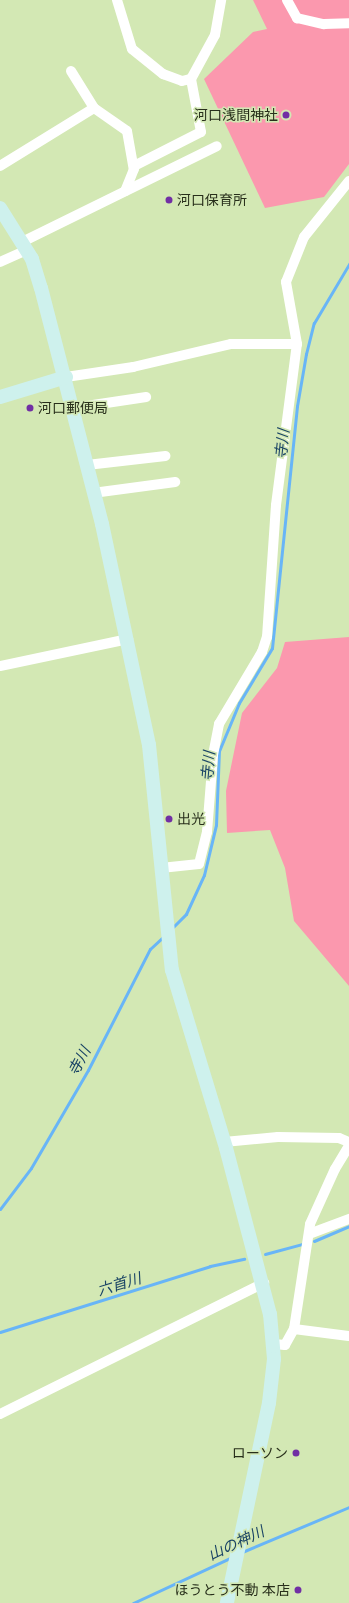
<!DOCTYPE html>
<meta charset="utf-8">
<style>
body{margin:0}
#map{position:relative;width:349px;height:1603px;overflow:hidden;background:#d3e8b4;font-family:"PT Serif","Noto Sans JP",serif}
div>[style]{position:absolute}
.green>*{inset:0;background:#fb98ae}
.stream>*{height:3px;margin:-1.5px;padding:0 1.5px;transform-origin:1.5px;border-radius:1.5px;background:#68b5f7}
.street>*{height:10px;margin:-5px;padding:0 5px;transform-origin:5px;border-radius:5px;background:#fff}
.secondary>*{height:14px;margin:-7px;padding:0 7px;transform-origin:7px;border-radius:7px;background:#cef1ed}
.dots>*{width:11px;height:11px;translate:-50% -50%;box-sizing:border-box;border:2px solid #d3e8b4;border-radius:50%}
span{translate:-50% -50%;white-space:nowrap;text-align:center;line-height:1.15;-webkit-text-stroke:3px #d3e8b4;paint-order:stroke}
.poi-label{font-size:14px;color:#282f1b}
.right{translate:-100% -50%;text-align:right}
.left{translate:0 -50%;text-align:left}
.water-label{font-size:15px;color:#1a4465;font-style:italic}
</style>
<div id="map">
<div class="green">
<i style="clip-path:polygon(253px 0,349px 0,349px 164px,324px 197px,265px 208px,204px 79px,253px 32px,267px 29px)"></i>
<i style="clip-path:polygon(349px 637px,349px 986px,294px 921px,285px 868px,270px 830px,227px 833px,226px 791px,242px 713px,277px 668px,285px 642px)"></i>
</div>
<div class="stream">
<i style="left:172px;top:928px;width:20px;rotate:-45deg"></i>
<i style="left:186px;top:914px;width:43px;rotate:-65.2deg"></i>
<i style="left:204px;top:875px;width:51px;rotate:-76.5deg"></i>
<i style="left:216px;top:825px;width:74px;rotate:-87.7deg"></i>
<i style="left:219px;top:751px;width:52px;rotate:-67.4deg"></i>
<i style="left:239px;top:703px;width:64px;rotate:-59deg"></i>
<i style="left:272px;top:648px;width:243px;rotate:-84.1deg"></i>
<i style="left:297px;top:406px;width:53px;rotate:-80.2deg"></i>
<i style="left:306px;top:354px;width:32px;rotate:-76deg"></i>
<i style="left:314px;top:323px;width:69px;rotate:-59.3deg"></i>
<i style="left:0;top:1209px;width:51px;rotate:-52.9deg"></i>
<i style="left:31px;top:1168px;width:113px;rotate:-59.8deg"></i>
<i style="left:88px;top:1070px;width:136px;rotate:-62.9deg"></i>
<i style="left:150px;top:949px;width:19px;rotate:-43deg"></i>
<i style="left:314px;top:1241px;width:38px;rotate:-23deg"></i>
<i style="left:265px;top:1254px;width:39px;rotate:-15deg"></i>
<i style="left:0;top:1332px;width:220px;rotate:-17.4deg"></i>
<i style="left:210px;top:1266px;width:35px;rotate:-12deg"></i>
<i style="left:242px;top:1552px;width:116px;rotate:-22.8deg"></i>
<i style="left:133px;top:1603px;width:109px;rotate:-24.9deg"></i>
</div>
<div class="street">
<i style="left:117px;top:0;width:51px;rotate:73deg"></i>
<i style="left:132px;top:49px;width:40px;rotate:39deg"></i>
<i style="left:163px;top:74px;width:20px;rotate:20deg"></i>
<i style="left:182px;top:81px;width:9px;rotate:-13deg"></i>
<i style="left:287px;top:0;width:21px;rotate:61deg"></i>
<i style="left:297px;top:18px;width:28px;rotate:13deg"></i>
<i style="left:324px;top:24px;width:25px;rotate:-2deg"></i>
<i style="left:71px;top:71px;width:44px;rotate:58.1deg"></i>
<i style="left:94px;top:108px;width:40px;rotate:34.9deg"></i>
<i style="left:127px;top:131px;width:39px;rotate:80deg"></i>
<i style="left:134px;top:169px;width:24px;rotate:112deg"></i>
<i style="left:0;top:166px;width:110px;rotate:-31.7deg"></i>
<i style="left:134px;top:166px;width:75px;rotate:-26.9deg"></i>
<i style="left:201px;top:132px;width:54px;rotate:-100.7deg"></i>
<i style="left:191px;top:79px;width:50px;rotate:-61.4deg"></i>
<i style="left:215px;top:35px;width:36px;rotate:-80deg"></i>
<i style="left:22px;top:242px;width:217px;rotate:-26.2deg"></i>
<i style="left:0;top:262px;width:30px;rotate:-24deg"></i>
<i style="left:66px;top:377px;width:68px;rotate:-8.5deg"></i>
<i style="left:133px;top:367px;width:101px;rotate:-13.2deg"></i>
<i style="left:231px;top:344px;width:66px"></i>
<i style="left:73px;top:408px;width:74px;rotate:-8.6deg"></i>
<i style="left:87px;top:465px;width:79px;rotate:-6.6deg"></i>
<i style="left:93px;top:493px;width:83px;rotate:-7.6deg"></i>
<i style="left:0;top:666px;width:131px;rotate:-11.9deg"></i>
<i style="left:161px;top:868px;width:38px;rotate:-6deg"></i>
<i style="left:199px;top:864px;width:33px;rotate:-76deg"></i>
<i style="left:207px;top:832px;width:77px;rotate:-85.5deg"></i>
<i style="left:213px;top:755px;width:32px;rotate:-79deg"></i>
<i style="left:219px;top:724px;width:84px;rotate:-59.2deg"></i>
<i style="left:262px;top:652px;width:16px;rotate:-72deg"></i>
<i style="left:267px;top:637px;width:132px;rotate:-86.1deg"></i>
<i style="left:276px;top:505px;width:162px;rotate:-82.6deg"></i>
<i style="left:297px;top:344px;width:63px;rotate:-100.1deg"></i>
<i style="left:286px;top:282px;width:48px;rotate:-68.2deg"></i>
<i style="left:304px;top:237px;width:72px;rotate:-51.2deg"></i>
<i style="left:224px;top:1142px;width:54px;rotate:-5.3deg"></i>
<i style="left:278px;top:1137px;width:61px;rotate:0.9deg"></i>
<i style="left:339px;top:1138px;width:11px;rotate:22deg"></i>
<i style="left:309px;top:1234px;width:43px;rotate:-20.6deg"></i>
<i style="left:294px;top:1329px;width:55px;rotate:7.3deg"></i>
<i style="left:274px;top:1344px;width:11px;rotate:5deg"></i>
<i style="left:285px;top:1345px;width:18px;rotate:-61deg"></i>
<i style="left:294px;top:1329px;width:106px;rotate:-81.3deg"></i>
<i style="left:310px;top:1224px;width:60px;rotate:-65.6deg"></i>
<i style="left:335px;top:1169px;width:27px;rotate:-59deg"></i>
<i style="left:0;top:1414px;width:295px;rotate:-26.4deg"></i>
</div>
<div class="secondary">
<i style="left:0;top:208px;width:60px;rotate:57.9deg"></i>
<i style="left:32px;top:259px;width:30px;rotate:73deg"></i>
<i style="left:41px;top:288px;width:244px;rotate:75.5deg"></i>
<i style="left:102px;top:524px;width:226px;rotate:78deg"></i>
<i style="left:149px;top:745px;width:226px;rotate:84.2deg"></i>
<i style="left:172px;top:970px;width:186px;rotate:73.1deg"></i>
<i style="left:226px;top:1148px;width:172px;rotate:75.2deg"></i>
<i style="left:270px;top:1314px;width:45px;rotate:84.9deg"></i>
<i style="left:274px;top:1359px;width:44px;rotate:96.5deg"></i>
<i style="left:269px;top:1403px;width:204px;rotate:101.9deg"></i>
<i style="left:0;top:397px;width:69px;rotate:-16.9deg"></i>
</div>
<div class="dots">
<i style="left:286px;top:115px;background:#712fa4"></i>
<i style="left:169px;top:200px;background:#712fa4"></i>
<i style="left:30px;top:408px;background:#712fa4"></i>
<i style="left:169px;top:819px;background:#712fa4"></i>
<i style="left:296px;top:1453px;background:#712fa4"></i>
<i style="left:298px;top:1590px;background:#712fa4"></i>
</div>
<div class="poi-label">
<span class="right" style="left:278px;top:115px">河口浅間神社</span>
<span class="left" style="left:177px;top:200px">河口保育所</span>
<span class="left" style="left:38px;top:408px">河口郵便局</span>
<span class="left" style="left:177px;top:819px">出光</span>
<span class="right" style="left:288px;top:1453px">ローソン</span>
<span class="right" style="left:290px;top:1590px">ほうとう不動 本店</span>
</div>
<div class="water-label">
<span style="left:282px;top:444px;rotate:-84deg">寺川</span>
<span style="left:208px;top:766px;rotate:-85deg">寺川</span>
<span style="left:79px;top:1061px;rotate:-62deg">寺川</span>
<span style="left:119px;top:1284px;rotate:-17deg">六首川</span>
<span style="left:236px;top:1543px;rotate:-25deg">山の神川</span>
</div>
</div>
